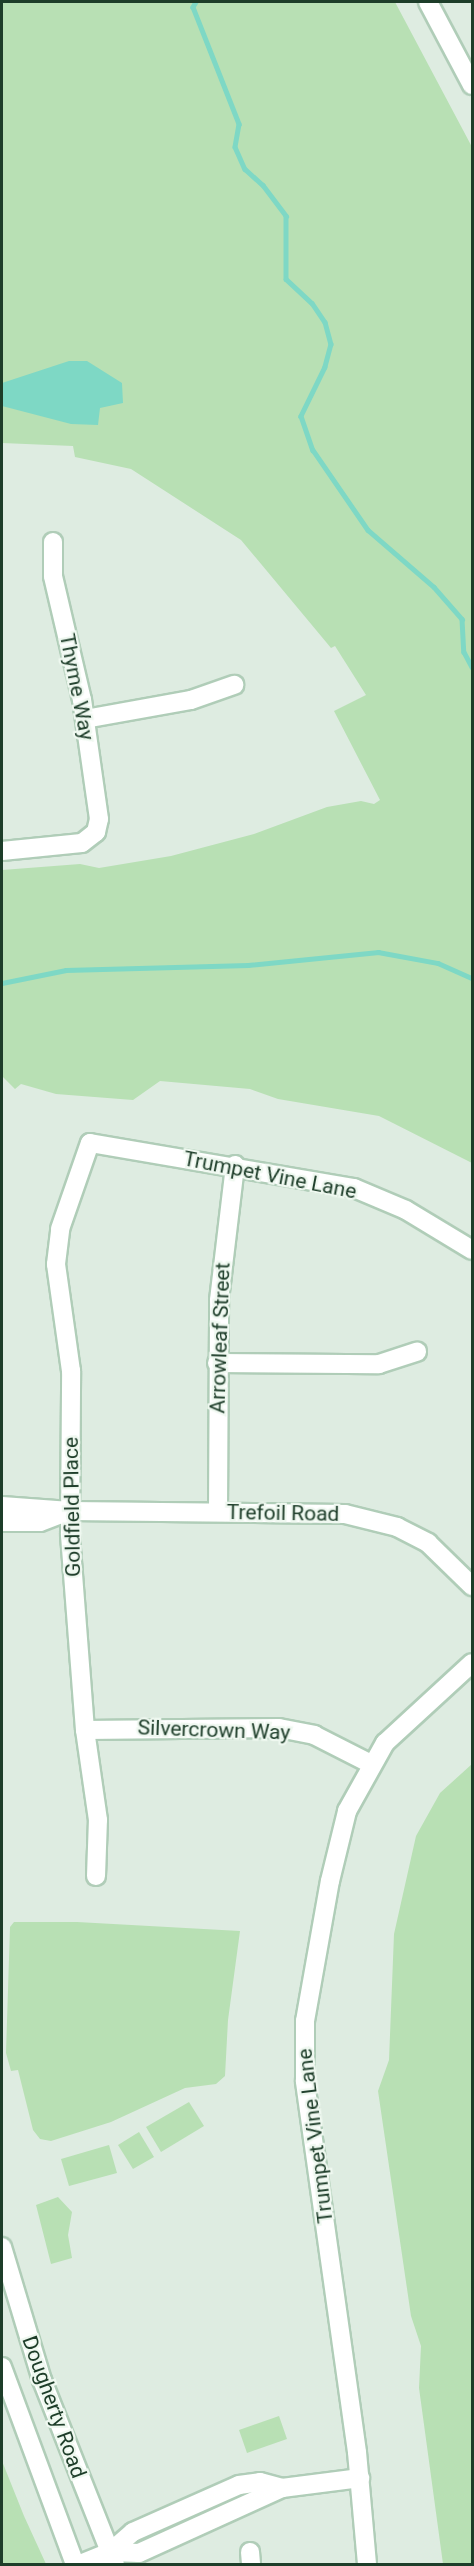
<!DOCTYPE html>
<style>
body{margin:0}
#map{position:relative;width:474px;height:2566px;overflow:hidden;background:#deece1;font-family:Roboto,sans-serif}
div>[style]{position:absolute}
.green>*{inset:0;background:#b8e0b4}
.water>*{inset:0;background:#7ed8c5}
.stream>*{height:4.5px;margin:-2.25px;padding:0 2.25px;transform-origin:2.25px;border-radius:2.25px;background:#7ed8c5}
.roads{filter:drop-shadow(2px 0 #b0cdb8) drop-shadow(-2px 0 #b0cdb8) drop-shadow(0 2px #b0cdb8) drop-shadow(0 -2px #b0cdb8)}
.street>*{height:18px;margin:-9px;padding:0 9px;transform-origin:9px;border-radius:9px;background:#fff}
.secondary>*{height:18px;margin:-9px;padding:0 9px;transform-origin:9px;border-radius:9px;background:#fff}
span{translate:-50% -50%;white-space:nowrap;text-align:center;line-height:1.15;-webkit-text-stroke:4.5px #eff8f0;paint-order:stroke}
.street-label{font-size:21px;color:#1d3d29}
.frame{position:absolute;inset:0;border:3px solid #1d3d29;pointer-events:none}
</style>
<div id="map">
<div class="green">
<i style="clip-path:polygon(2px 2px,395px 2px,472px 147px,472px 1163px,379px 1116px,278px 1099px,250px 1089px,160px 1081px,133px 1100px,56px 1094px,21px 1084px,15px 1089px,2px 1076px,2px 870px,80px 864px,99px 868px,171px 856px,254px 834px,327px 807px,361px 801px,374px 804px,380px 800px,334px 711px,366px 695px,335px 646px,331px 648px,241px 540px,131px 469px,75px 457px,73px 446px,2px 443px)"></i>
<i style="clip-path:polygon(472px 1764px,472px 2564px,443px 2564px,419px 2388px,421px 2346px,411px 2316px,378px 2091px,389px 2060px,394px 1934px,416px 1836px,440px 1793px)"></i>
<i style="clip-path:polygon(14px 1922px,77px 1922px,240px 1931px,228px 2020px,225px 2076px,216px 2084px,185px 2088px,111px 2122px,51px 2141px,40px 2139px,33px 2130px,18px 2070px,11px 2071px,6px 2053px,10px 1927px)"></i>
<i style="clip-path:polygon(189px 2102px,204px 2126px,161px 2152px,146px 2127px)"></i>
<i style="clip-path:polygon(139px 2132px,154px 2157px,133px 2169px,118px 2145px)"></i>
<i style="clip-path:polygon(109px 2145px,117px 2173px,69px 2186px,61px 2159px)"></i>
<i style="clip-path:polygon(58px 2197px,72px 2212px,68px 2235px,72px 2258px,51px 2264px,36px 2205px)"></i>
<i style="clip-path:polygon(279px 2416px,287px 2439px,247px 2453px,239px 2430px)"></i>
<i style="clip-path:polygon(2px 2461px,24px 2516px,46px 2564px,2px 2564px)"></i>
</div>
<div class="water">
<i style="clip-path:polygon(69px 361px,87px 361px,122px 383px,123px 403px,100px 408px,98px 425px,71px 424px,2px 406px,2px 383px)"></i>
</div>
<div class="stream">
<i style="left:196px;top:2px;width:6px;rotate:121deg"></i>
<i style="left:193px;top:7px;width:126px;rotate:68.5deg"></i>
<i style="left:239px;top:124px;width:23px;rotate:100deg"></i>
<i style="left:235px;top:147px;width:24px;rotate:66deg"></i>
<i style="left:245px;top:169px;width:24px;rotate:42deg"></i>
<i style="left:263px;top:185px;width:39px;rotate:53deg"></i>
<i style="left:286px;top:216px;width:63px;rotate:90deg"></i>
<i style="left:286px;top:279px;width:35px;rotate:43deg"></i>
<i style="left:312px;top:303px;width:23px;rotate:56deg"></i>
<i style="left:325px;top:322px;width:23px;rotate:75deg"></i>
<i style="left:331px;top:344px;width:24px;rotate:105deg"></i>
<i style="left:325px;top:367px;width:55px;rotate:116.1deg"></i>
<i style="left:301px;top:416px;width:36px;rotate:71deg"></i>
<i style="left:313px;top:450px;width:97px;rotate:55.5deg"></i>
<i style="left:368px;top:530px;width:87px;rotate:40.8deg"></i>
<i style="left:434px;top:587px;width:43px;rotate:48.8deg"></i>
<i style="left:462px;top:619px;width:33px;rotate:87deg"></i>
<i style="left:464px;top:652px;width:17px;rotate:62deg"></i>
<i style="left:2px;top:983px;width:65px;rotate:-11.5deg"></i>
<i style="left:66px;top:970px;width:182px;rotate:-1.6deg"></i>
<i style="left:248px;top:965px;width:131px;rotate:-5.7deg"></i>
<i style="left:378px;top:952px;width:61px;rotate:10.4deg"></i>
<i style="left:438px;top:963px;width:37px;rotate:24deg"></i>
</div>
<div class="roads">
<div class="street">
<i style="left:85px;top:719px;width:108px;rotate:-10.2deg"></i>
<i style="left:191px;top:700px;width:46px;rotate:-19.2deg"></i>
<i style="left:2px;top:851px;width:80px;rotate:-5.7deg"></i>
<i style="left:82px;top:843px;width:18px;rotate:-38deg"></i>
<i style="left:96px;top:832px;width:13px;rotate:-77deg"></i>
<i style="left:99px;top:819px;width:120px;rotate:-98.1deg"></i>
<i style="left:82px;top:700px;width:127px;rotate:-103.2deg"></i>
<i style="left:53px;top:576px;width:34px;rotate:-90deg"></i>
<i style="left:217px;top:1363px;width:162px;rotate:0.4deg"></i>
<i style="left:379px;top:1364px;width:40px;rotate:-18deg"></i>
<i style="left:2px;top:1506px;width:68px;rotate:4.2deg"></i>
<i style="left:70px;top:1511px;width:275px;rotate:0.6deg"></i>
<i style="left:345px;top:1514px;width:54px;rotate:14deg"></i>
<i style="left:397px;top:1527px;width:35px;rotate:27deg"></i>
<i style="left:428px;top:1543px;width:62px;rotate:44.3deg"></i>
<i style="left:218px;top:1512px;width:212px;rotate:-89.7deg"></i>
<i style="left:219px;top:1300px;width:136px;rotate:-83.2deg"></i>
<i style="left:2px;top:1522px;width:38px"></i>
<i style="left:40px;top:1522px;width:30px;rotate:-21deg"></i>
<i style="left:85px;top:1730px;width:194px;rotate:-0.6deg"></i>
<i style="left:279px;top:1728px;width:36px;rotate:11deg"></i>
<i style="left:314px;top:1735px;width:64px;rotate:27deg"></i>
<i style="left:96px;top:1876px;width:56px;rotate:-88deg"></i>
<i style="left:98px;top:1820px;width:91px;rotate:-98.2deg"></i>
<i style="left:85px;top:1730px;width:197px;rotate:-94.4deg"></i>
<i style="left:70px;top:1534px;width:163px;rotate:-89.6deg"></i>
<i style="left:71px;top:1371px;width:108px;rotate:-98deg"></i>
<i style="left:56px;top:1264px;width:35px;rotate:-83deg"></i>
<i style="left:60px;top:1229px;width:91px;rotate:-70.8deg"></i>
<i style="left:90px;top:1143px;width:268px;rotate:9.7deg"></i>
<i style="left:354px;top:1188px;width:56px;rotate:22.9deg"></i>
<i style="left:406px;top:1210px;width:77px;rotate:31.2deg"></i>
<i style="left:110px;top:2552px;width:29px;rotate:2deg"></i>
<i style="left:139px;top:2553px;width:157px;rotate:-24.4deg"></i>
<i style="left:250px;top:2552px;width:12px;rotate:85deg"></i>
<i style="left:80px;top:2564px;width:32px;rotate:-22deg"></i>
<i style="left:110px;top:2552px;width:30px;rotate:-41deg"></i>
<i style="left:133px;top:2532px;width:116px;rotate:-23.9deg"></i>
<i style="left:239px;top:2485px;width:21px;rotate:-8deg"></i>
<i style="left:260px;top:2482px;width:23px;rotate:15deg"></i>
<i style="left:282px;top:2488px;width:79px;rotate:-7.3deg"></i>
<i style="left:367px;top:2564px;width:112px;rotate:-95.1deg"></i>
<i style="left:357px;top:2452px;width:375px;rotate:-98deg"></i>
<i style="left:305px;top:2081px;width:60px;rotate:-90deg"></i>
<i style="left:305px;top:2021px;width:142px;rotate:-79.9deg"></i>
<i style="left:330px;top:1881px;width:72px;rotate:-76.3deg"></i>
<i style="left:347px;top:1811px;width:78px;rotate:-60.8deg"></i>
<i style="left:385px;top:1743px;width:118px;rotate:-42.6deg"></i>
</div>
<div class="secondary">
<i style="left:428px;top:2px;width:94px;rotate:62.1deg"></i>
<i style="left:2px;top:2247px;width:139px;rotate:73.3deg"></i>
<i style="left:42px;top:2380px;width:198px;rotate:68.4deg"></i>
<i style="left:2px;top:2367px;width:210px;rotate:69.7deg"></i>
</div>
</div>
<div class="street-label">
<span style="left:77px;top:687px;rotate:79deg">Thyme Way</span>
<span style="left:270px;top:1175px;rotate:11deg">Trumpet Vine Lane</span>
<span style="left:220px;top:1338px;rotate:-88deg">Arrowleaf Street</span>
<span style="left:72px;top:1507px;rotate:-91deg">Goldfield Place</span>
<span style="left:283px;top:1513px;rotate:1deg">Trefoil Road</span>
<span style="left:214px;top:1730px;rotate:2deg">Silvercrown Way</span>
<span style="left:315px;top:2136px;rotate:-97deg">Trumpet Vine Lane</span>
<span style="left:54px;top:2407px;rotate:70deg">Dougherty Road</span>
</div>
<div class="frame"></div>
</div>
